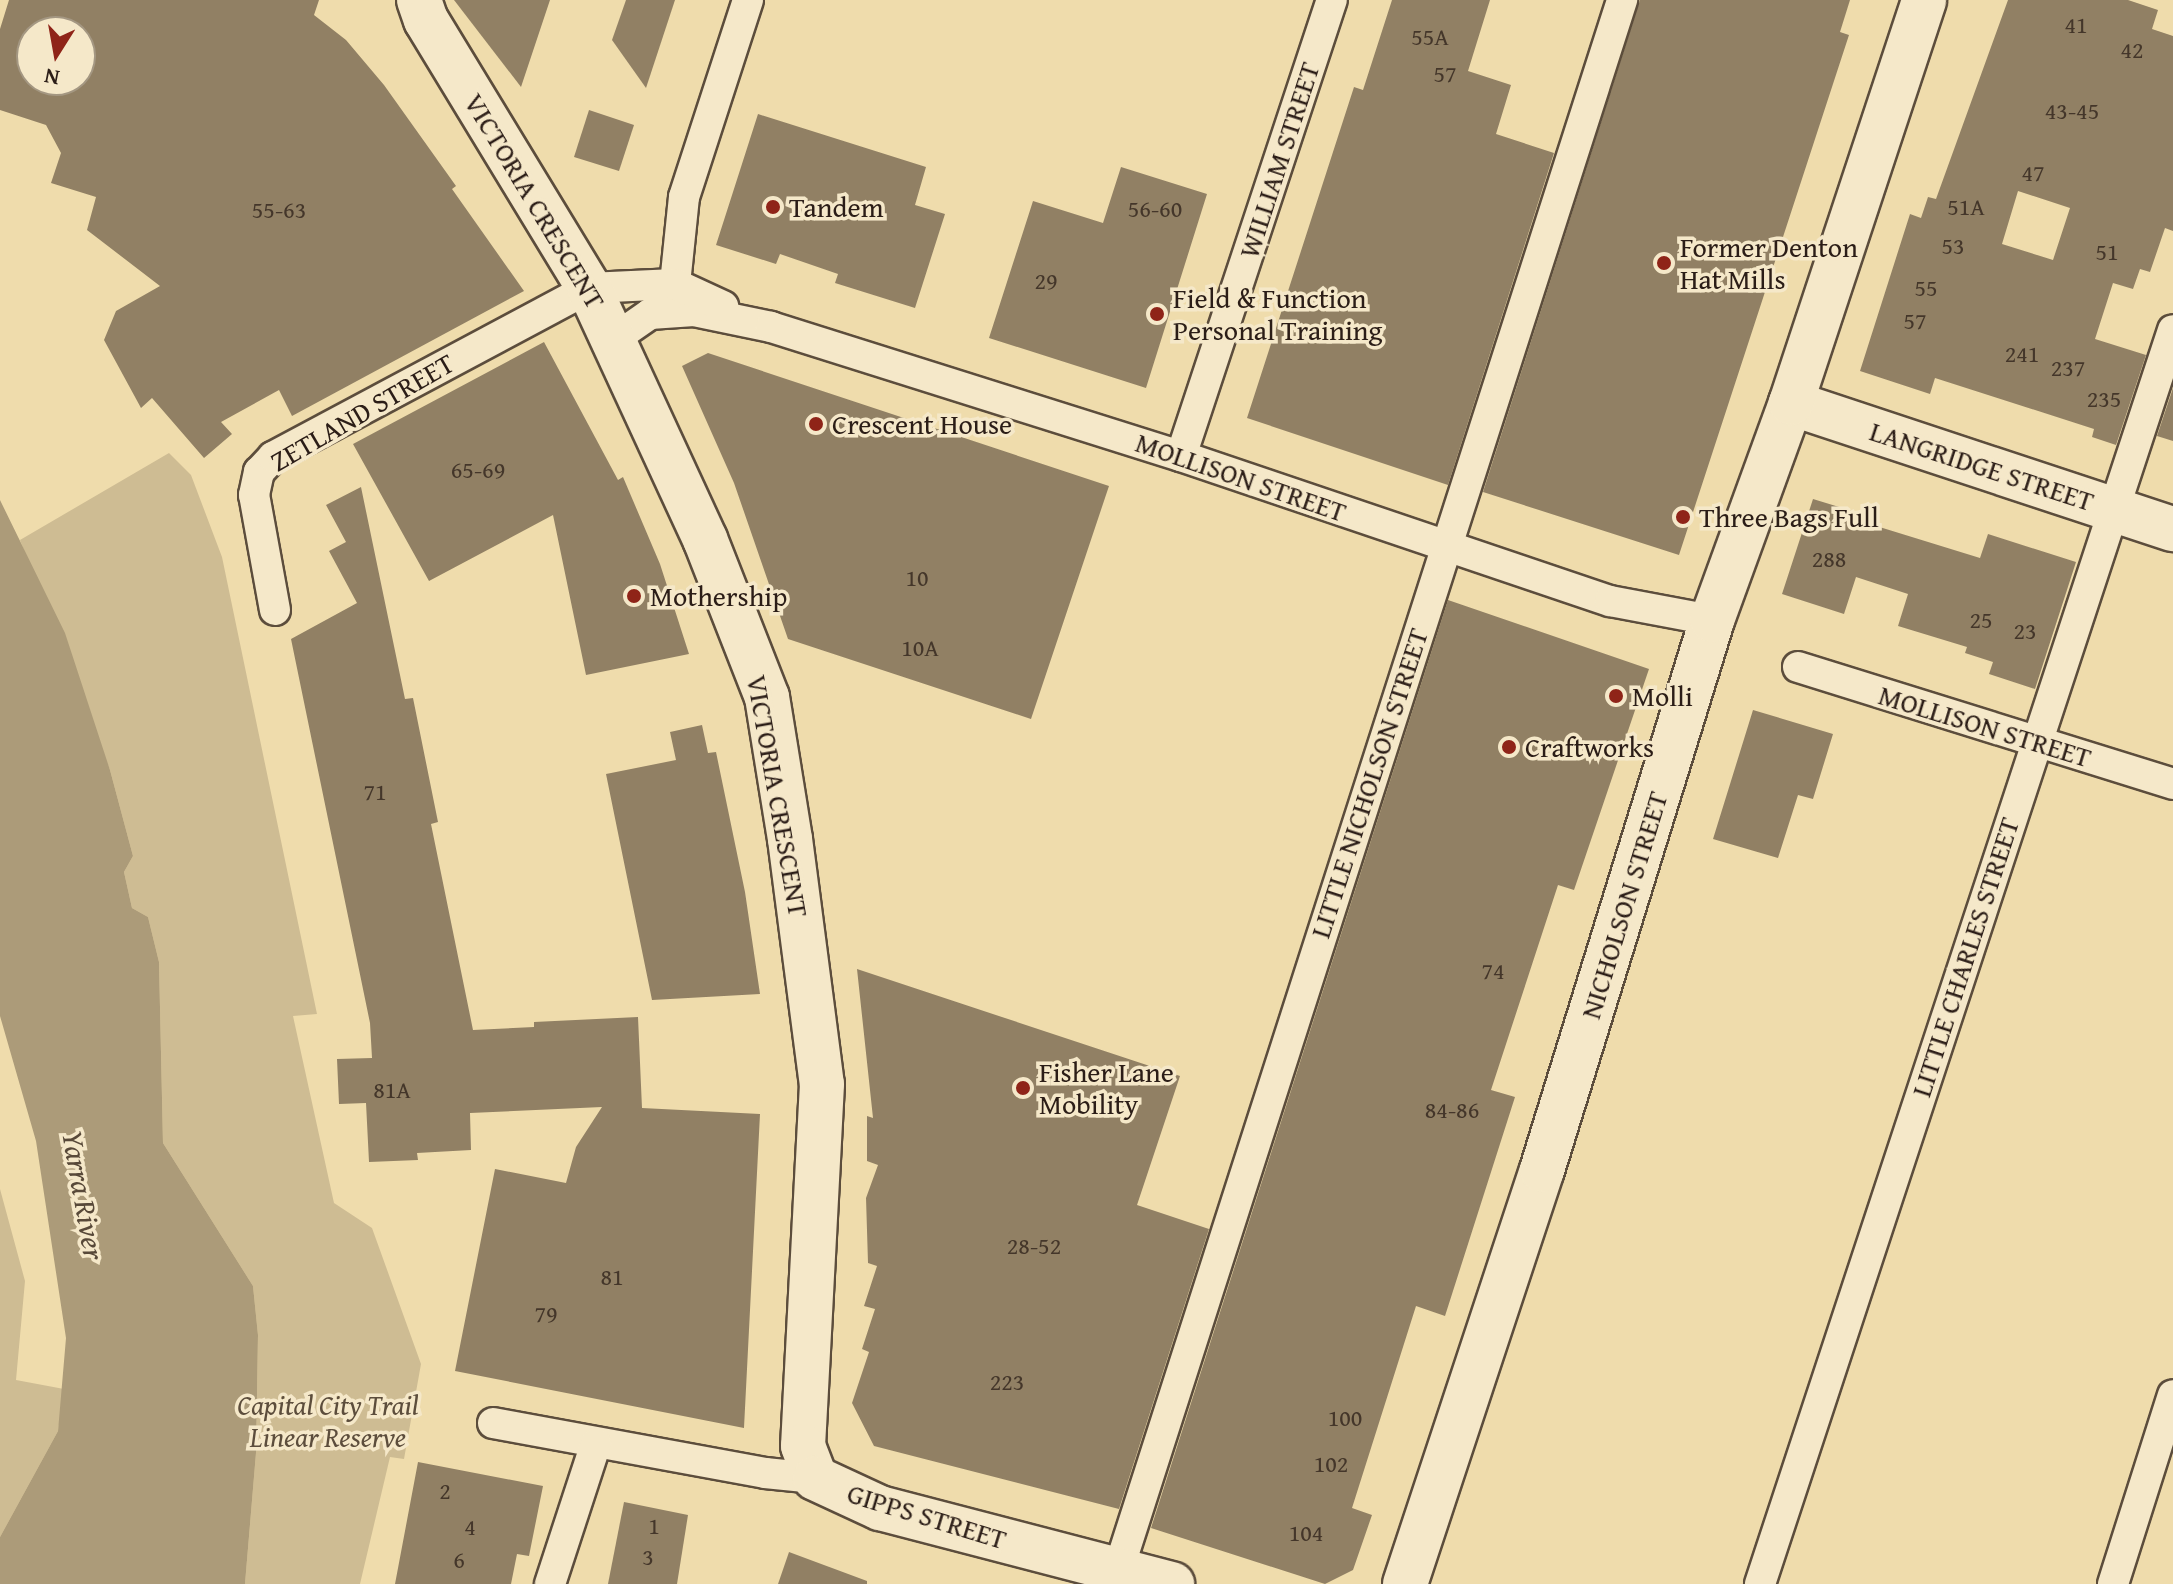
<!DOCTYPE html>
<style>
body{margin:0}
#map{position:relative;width:2173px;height:1584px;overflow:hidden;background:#efdcac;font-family:"Gentium Book Plus",serif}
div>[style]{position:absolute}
.green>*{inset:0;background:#cebc93}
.water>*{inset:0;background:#ac9b79}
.building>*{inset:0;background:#918064}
.roads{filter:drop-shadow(2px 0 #5c4d3c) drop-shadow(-2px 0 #5c4d3c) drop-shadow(0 2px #5c4d3c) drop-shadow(0 -2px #5c4d3c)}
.street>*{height:30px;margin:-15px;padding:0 15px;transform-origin:15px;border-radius:15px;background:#f5e8c9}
.secondary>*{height:44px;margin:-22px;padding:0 22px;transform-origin:22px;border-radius:22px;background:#f5e8c9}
.dots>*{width:22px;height:22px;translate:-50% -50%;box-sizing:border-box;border:4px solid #f5e8c9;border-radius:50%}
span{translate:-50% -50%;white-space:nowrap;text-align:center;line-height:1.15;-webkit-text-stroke:7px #f5e8c9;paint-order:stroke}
.number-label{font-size:24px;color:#44362a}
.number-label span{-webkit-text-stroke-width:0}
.street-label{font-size:28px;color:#2b1d17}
.poi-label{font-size:28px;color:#2b1d17}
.left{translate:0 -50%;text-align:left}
.park-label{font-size:28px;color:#5c4d3c;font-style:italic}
.water-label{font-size:30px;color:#584939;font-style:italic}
.north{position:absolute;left:16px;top:16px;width:80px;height:80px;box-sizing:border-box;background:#f5e8c9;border:2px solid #a49782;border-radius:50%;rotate:191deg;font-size:22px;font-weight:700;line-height:32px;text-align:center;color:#2b1d17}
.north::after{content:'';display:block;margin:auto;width:28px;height:36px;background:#8f2418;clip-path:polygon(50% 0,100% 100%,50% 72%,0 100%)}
</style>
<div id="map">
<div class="green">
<i style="clip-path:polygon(169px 453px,191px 475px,222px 557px,317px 1014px,293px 1016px,334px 1203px,372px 1228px,421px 1364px,404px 1459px,390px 1457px,360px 1584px,245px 1584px,256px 1453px,258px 1335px,253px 1286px,163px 1143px,159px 962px,148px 917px,132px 908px,124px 872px,133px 856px,110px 770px,20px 540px)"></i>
<i style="clip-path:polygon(0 1189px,25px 1281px,16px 1380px,64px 1389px,58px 1431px,0 1537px)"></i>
</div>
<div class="water">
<i style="clip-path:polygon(0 500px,65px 633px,110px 770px,133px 856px,124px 872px,132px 908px,148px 917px,159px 962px,163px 1143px,253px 1286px,258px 1335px,256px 1453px,245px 1584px,0 1584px,0 1537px,58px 1431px,66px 1338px,36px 1141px,0 1016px)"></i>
</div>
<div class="building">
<i style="clip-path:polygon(evenodd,9px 0,319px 0,314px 15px,346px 40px,384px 85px,456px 186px,452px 189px,524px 291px,292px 416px,279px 390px,221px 422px,232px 434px,204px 458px,152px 398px,141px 408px,104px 340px,116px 311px,160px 286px,87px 230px,96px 197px,51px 183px,61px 153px,46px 125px,0 110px,0 29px,9px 0,32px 32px,80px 32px,80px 80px,32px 80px,32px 32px)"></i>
<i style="clip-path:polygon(454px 0,550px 0,521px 87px)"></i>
<i style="clip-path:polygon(626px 0,675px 0,646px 88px,612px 40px)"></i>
<i style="clip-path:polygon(1392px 0,1490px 0,1468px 71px,1511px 85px,1496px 134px,1554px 153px,1448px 485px,1247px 418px,1354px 87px,1363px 90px)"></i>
<i style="clip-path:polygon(1640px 0,1850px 0,1840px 32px,1849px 35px,1679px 555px,1483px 492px)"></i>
<i style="clip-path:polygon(evenodd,2008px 0,2128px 0,2158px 10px,2152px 29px,2173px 36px,2173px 231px,2165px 228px,2150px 272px,2140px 269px,2133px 289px,2113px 283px,2095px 339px,2146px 355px,2116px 445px,2092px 437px,2094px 429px,1935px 378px,1930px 394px,1860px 371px,1910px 214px,1921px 218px,1928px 197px,1936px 199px,2008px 0,2018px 191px,2070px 208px,2053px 260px,2002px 244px,2018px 191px)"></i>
<i style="clip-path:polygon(589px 110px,634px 125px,619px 171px,574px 157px)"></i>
<i style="clip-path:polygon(758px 114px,926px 167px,915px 205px,945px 214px,915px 308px,835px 283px,838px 274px,780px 254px,776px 264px,716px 245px)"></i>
<i style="clip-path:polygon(1121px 167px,1207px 194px,1146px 388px,989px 338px,1033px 201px,1103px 223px)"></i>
<i style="clip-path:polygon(544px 342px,618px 480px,623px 477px,660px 564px,689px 654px,586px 675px,553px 515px,429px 581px,353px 444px)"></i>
<i style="clip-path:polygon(708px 353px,1109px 486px,1031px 719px,788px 639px,734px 483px,682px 366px)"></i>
<i style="clip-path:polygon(2173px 388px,2173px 441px,2157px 436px)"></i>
<i style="clip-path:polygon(361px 487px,405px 699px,413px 698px,438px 822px,431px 824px,473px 1030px,534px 1027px,534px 1022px,638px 1017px,642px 1108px,760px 1114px,744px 1428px,455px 1371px,495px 1169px,566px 1183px,576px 1147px,602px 1107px,470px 1113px,471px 1150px,417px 1153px,418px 1160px,369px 1162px,366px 1103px,339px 1104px,337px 1059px,372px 1058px,370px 1023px,291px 639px,357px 603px,329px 551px,346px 542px,326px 505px)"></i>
<i style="clip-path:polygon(1813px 499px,1875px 518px,1873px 525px,1980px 558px,1988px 534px,2076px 562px,2035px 689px,1989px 674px,1993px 662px,1965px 653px,1967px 647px,1898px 626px,1908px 594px,1856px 577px,1844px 614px,1782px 594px)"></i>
<i style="clip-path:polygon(1448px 600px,1649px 669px,1574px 890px,1558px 885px,1491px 1090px,1515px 1097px,1445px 1316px,1416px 1306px,1352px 1508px,1372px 1515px,1353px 1570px,1325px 1584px,1151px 1528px)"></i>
<i style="clip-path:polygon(1753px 710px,1833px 734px,1813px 799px,1798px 795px,1778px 858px,1713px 839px)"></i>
<i style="clip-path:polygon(702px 725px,708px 753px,716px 752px,745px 892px,760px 994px,652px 1000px,606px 774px,676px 760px,670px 732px)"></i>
<i style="clip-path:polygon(857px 969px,1180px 1076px,1137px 1205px,1209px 1229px,1119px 1509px,874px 1446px,852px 1403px,869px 1352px,862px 1349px,875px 1309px,864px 1306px,877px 1266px,868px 1263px,866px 1198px,878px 1165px,867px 1161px,867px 1116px,873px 1118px)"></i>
<i style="clip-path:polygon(418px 1462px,543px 1486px,529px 1556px,517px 1554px,511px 1584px,395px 1584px)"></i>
<i style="clip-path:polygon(624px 1502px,688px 1515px,677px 1584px,608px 1584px)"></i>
<i style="clip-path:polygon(789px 1552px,867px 1581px,867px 1584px,778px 1584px)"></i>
</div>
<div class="roads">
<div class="street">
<i style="left:675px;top:284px;width:87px;rotate:-84.1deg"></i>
<i style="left:684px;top:197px;width:207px;rotate:-72deg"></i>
<i style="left:614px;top:339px;width:44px;rotate:-34.8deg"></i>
<i style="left:650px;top:314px;width:44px;rotate:-3.9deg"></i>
<i style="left:694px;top:311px;width:79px;rotate:11.7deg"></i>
<i style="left:771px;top:327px;width:430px;rotate:17.5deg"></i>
<i style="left:1181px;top:456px;width:453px;rotate:18.7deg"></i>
<i style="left:1610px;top:601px;width:104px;rotate:10.6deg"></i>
<i style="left:1181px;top:456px;width:480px;rotate:-71.7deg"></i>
<i style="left:275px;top:610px;width:117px;rotate:-100.3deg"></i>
<i style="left:254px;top:495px;width:24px;rotate:-78deg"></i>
<i style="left:259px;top:472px;width:21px;rotate:-47deg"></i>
<i style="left:273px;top:457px;width:358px;rotate:-28.1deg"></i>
<i style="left:589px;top:288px;width:86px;rotate:-2.7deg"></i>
<i style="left:675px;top:284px;width:53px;rotate:24.6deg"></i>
<i style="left:1798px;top:667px;width:393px;rotate:17.3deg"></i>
<i style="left:493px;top:1423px;width:277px;rotate:10.4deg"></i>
<i style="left:765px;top:1473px;width:50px;rotate:5.7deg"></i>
<i style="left:1119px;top:1568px;width:1647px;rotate:-72.21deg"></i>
<i style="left:550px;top:1584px;width:148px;rotate:-71.9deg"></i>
<i style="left:1760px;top:1584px;width:1320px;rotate:-71.77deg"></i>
<i style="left:2113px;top:1584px;width:198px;rotate:-72.4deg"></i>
</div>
<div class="secondary">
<i style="left:419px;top:0;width:21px;rotate:71deg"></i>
<i style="left:426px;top:20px;width:314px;rotate:58.7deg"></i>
<i style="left:589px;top:288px;width:277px;rotate:65.2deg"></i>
<i style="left:705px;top:539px;width:170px;rotate:68.6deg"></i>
<i style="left:767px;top:697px;width:144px;rotate:80.8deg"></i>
<i style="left:790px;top:839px;width:247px;rotate:82.6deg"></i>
<i style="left:822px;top:1084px;width:362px;rotate:93deg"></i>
<i style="left:803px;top:1446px;width:34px;rotate:69deg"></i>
<i style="left:815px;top:1478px;width:72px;rotate:24.8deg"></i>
<i style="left:880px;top:1508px;width:302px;rotate:14.6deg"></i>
<i style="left:1791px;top:403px;width:402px;rotate:18.3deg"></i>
<i style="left:1405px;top:1584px;width:436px;rotate:-71.7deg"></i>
<i style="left:1542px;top:1170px;width:576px;rotate:-72.82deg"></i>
<i style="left:1712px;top:620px;width:231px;rotate:-70deg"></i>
<i style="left:1791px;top:403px;width:424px;rotate:-71.7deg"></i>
</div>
</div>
<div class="dots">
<i style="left:773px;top:207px;background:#8f2418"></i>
<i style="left:1664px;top:263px;background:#8f2418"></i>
<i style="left:1157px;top:314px;background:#8f2418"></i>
<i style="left:816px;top:424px;background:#8f2418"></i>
<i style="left:1683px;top:517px;background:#8f2418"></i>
<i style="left:634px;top:596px;background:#8f2418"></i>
<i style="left:1616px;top:696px;background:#8f2418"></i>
<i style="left:1509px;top:747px;background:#8f2418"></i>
<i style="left:1023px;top:1088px;background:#8f2418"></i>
</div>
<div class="number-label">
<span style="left:2076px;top:25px">41</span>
<span style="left:1430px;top:37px">55A</span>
<span style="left:2132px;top:50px">42</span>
<span style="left:1445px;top:74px">57</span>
<span style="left:2072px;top:111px">43-45</span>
<span style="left:2033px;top:173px">47</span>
<span style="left:1966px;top:207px">51A</span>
<span style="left:1155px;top:209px">56-60</span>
<span style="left:279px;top:210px">55-63</span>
<span style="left:1953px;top:246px">53</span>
<span style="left:2107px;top:252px">51</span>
<span style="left:1046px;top:281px">29</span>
<span style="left:1926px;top:288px">55</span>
<span style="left:1915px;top:321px">57</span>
<span style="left:2022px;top:354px">241</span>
<span style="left:2068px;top:368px">237</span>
<span style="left:2104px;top:399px">235</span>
<span style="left:478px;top:470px">65-69</span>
<span style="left:1829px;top:559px">288</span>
<span style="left:917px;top:578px">10</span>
<span style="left:1981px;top:620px">25</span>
<span style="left:2025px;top:631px">23</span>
<span style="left:920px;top:648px">10A</span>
<span style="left:375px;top:792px">71</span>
<span style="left:1493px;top:971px">74</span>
<span style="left:392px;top:1090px">81A</span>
<span style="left:1452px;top:1110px">84-86</span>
<span style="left:1034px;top:1246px">28-52</span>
<span style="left:612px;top:1277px">81</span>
<span style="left:546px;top:1314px">79</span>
<span style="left:1007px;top:1382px">223</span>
<span style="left:1345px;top:1418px">100</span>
<span style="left:1331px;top:1464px">102</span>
<span style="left:445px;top:1491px">2</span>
<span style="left:654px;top:1526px">1</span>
<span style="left:470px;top:1527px">4</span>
<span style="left:1306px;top:1533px">104</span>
<span style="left:648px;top:1557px">3</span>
<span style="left:459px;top:1560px">6</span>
</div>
<div class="street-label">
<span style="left:1279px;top:160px;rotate:-72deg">WILLIAM STREET</span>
<span style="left:535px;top:201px;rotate:59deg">VICTORIA CRESCENT</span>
<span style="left:362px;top:412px;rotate:-30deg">ZETLAND STREET</span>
<span style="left:1982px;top:466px;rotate:18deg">LANGRIDGE STREET</span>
<span style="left:1241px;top:477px;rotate:19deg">MOLLISON STREET</span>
<span style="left:1985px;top:726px;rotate:17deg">MOLLISON STREET</span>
<span style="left:1369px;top:783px;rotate:-72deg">LITTLE NICHOLSON STREET</span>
<span style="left:778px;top:796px;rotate:80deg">VICTORIA CRESCENT</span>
<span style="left:1624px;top:905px;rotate:-73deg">NICHOLSON STREET</span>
<span style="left:1965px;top:957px;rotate:-72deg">LITTLE CHARLES STREET</span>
<span style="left:927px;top:1516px;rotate:17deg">GIPPS STREET</span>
</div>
<div class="poi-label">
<span class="left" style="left:789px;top:207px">Tandem</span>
<span class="left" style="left:1680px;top:263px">Former Denton<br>Hat Mills</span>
<span class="left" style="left:1173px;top:314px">Field &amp; Function<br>Personal Training</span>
<span class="left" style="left:832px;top:424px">Crescent House</span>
<span class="left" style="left:1699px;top:517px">Three Bags Full</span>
<span class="left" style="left:650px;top:596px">Mothership</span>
<span class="left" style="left:1632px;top:696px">Molli</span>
<span class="left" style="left:1525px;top:747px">Craftworks</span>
<span class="left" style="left:1039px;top:1088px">Fisher Lane<br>Mobility</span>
</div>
<div class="park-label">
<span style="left:328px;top:1421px">Capital City Trail<br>Linear Reserve</span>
</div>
<div class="water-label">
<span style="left:84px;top:1195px;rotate:80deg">Yarra River</span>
</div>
<div class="north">N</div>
</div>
